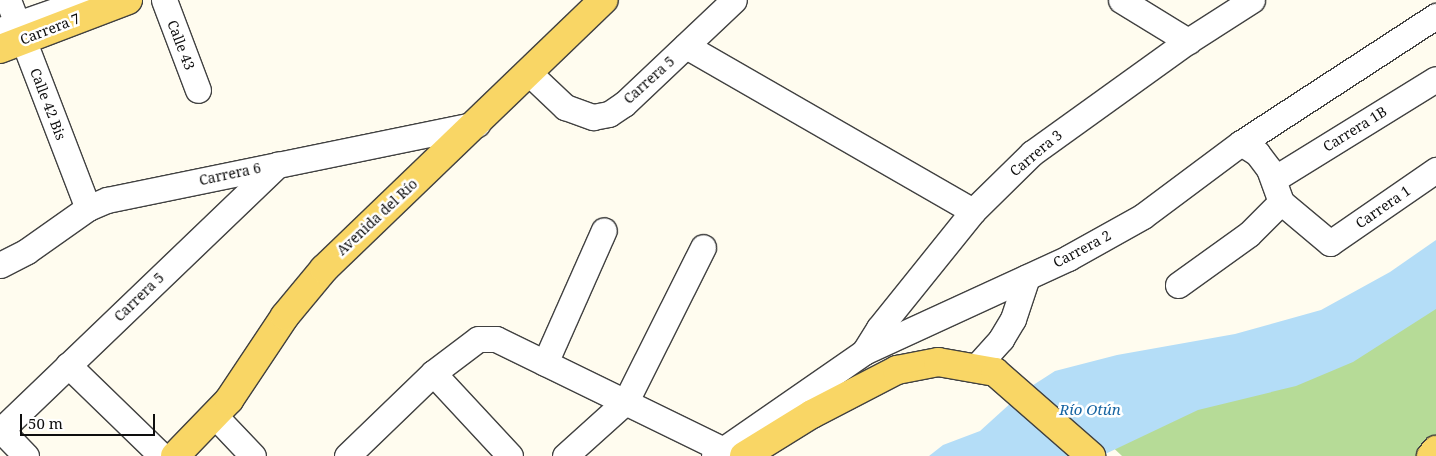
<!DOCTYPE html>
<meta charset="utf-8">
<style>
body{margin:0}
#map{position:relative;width:1436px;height:456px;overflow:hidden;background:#fffcef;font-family:"Noto Serif",serif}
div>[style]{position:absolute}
.forest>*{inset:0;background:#b6db97}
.water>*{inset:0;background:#b4ddf7}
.roads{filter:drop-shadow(1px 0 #414141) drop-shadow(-1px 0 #414141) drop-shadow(0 1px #414141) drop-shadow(0 -1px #414141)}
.minor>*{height:25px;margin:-12.5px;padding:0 12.5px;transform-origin:12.5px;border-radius:12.5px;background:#fff}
.major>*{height:28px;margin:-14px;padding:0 14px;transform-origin:14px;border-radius:14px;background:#f9d665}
span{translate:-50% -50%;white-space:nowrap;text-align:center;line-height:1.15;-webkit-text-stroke:5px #fff;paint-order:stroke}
.street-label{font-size:14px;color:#0e0e0e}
.water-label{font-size:15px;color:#1664a2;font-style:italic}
.scale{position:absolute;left:20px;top:414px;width:135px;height:22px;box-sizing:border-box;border:2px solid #0e0e0e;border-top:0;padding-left:6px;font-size:15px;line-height:18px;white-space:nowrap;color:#0e0e0e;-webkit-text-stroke:4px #fff;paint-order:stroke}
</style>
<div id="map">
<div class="forest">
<i style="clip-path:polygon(1436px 304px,1436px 450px,1431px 456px,1122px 456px,1089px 425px)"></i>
</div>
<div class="water">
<i style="clip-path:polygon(1436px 240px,1436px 309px,1353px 362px,1296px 386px,1198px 410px,1101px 456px,929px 456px,943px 445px,980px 431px,1024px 391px,1055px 371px,1117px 355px,1235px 334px,1321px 310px,1390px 272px)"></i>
</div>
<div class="roads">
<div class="minor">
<i style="left:8px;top:0;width:223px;rotate:69deg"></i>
<i style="left:164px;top:0;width:96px;rotate:69.3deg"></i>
<i style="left:1121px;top:0;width:79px;rotate:31.5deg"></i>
<i style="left:0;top:30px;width:91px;rotate:-19.2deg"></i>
<i style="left:686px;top:46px;width:331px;rotate:29.9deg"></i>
<i style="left:529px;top:73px;width:50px;rotate:43.4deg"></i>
<i style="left:565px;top:107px;width:30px;rotate:20deg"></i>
<i style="left:593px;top:117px;width:16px;rotate:-11deg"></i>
<i style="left:609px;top:114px;width:18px;rotate:-34deg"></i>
<i style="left:624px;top:104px;width:151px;rotate:-43.4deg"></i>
<i style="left:1241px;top:143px;width:19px;rotate:32deg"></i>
<i style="left:1257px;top:153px;width:20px;rotate:53deg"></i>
<i style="left:1269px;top:169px;width:35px;rotate:70deg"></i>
<i style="left:1281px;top:202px;width:64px;rotate:39.9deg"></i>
<i style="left:1330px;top:243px;width:129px;rotate:-34.6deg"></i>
<i style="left:1274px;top:179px;width:190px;rotate:-31.7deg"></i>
<i style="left:0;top:265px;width:30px;rotate:-27deg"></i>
<i style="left:27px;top:251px;width:75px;rotate:-35.2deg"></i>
<i style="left:88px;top:208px;width:21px;rotate:-23deg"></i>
<i style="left:107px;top:200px;width:378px;rotate:-11.6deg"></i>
<i style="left:1178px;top:285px;width:87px;rotate:-35.7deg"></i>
<i style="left:1249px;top:234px;width:45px;rotate:-45deg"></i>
<i style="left:864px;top:352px;width:28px;rotate:-58deg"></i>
<i style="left:879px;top:328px;width:150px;rotate:-51.2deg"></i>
<i style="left:973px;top:211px;width:83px;rotate:-44.5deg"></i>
<i style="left:1032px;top:153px;width:192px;rotate:-35.7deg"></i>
<i style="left:1188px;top:41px;width:76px;rotate:-32.6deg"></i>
<i style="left:545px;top:363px;width:145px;rotate:-66.1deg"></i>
<i style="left:68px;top:365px;width:131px;rotate:44.1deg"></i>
<i style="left:976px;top:367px;width:38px;rotate:-48deg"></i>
<i style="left:1001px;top:339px;width:23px;rotate:-59deg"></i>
<i style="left:1013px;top:319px;width:44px;rotate:-71.6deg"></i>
<i style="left:433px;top:373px;width:113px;rotate:47.1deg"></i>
<i style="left:215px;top:416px;width:55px;rotate:46.5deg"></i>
<i style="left:1px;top:430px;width:36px;rotate:46deg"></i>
<i style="left:0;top:431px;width:385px;rotate:-43.8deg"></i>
<i style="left:347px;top:456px;width:120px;rotate:-44deg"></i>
<i style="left:433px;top:373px;width:56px;rotate:-37.1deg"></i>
<i style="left:478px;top:339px;width:18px"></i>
<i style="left:496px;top:339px;width:251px;rotate:26deg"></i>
<i style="left:565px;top:456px;width:82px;rotate:-42deg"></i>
<i style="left:626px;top:401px;width:172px;rotate:-63.4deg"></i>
<i style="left:714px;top:456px;width:183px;rotate:-34.7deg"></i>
<i style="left:864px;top:352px;width:225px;rotate:-24.7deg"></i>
<i style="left:1068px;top:258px;width:86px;rotate:-29.2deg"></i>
<i style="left:1143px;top:216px;width:122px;rotate:-36.7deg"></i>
<i style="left:1241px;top:143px;width:233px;rotate:-33.1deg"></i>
</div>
<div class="major">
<i style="left:0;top:49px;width:137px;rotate:-20.9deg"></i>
<i style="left:175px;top:456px;width:78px;rotate:-46deg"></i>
<i style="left:229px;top:400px;width:101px;rotate:-56.3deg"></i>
<i style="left:285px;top:316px;width:61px;rotate:-50.3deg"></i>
<i style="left:324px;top:269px;width:388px;rotate:-43.9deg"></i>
<i style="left:744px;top:456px;width:80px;rotate:-31.7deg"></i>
<i style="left:812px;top:414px;width:96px;rotate:-27.4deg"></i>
<i style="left:897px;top:370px;width:42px;rotate:-11deg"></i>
<i style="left:938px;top:362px;width:58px;rotate:10deg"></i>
<i style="left:995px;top:372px;width:128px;rotate:41.2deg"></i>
<i style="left:1431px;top:456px;width:8px;rotate:-50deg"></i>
</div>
</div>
<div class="street-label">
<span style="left:50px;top:29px;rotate:-21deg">Carrera 7</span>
<span style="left:181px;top:45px;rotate:69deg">Calle 43</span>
<span style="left:649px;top:80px;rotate:-42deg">Carrera 5</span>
<span style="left:48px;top:104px;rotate:69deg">Calle 42 Bis</span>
<span style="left:1355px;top:129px;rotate:-32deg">Carrera 1B</span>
<span style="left:1036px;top:153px;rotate:-40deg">Carrera 3</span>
<span style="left:230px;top:174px;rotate:-12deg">Carrera 6</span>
<span style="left:1383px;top:207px;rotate:-35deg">Carrera 1</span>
<span style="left:377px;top:217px;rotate:-43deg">Avenida del Río</span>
<span style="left:1082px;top:249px;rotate:-28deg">Carrera 2</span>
<span style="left:139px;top:297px;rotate:-44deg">Carrera 5</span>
</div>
<div class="water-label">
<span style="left:1090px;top:410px">Río Otún</span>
</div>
<div class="scale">50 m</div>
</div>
